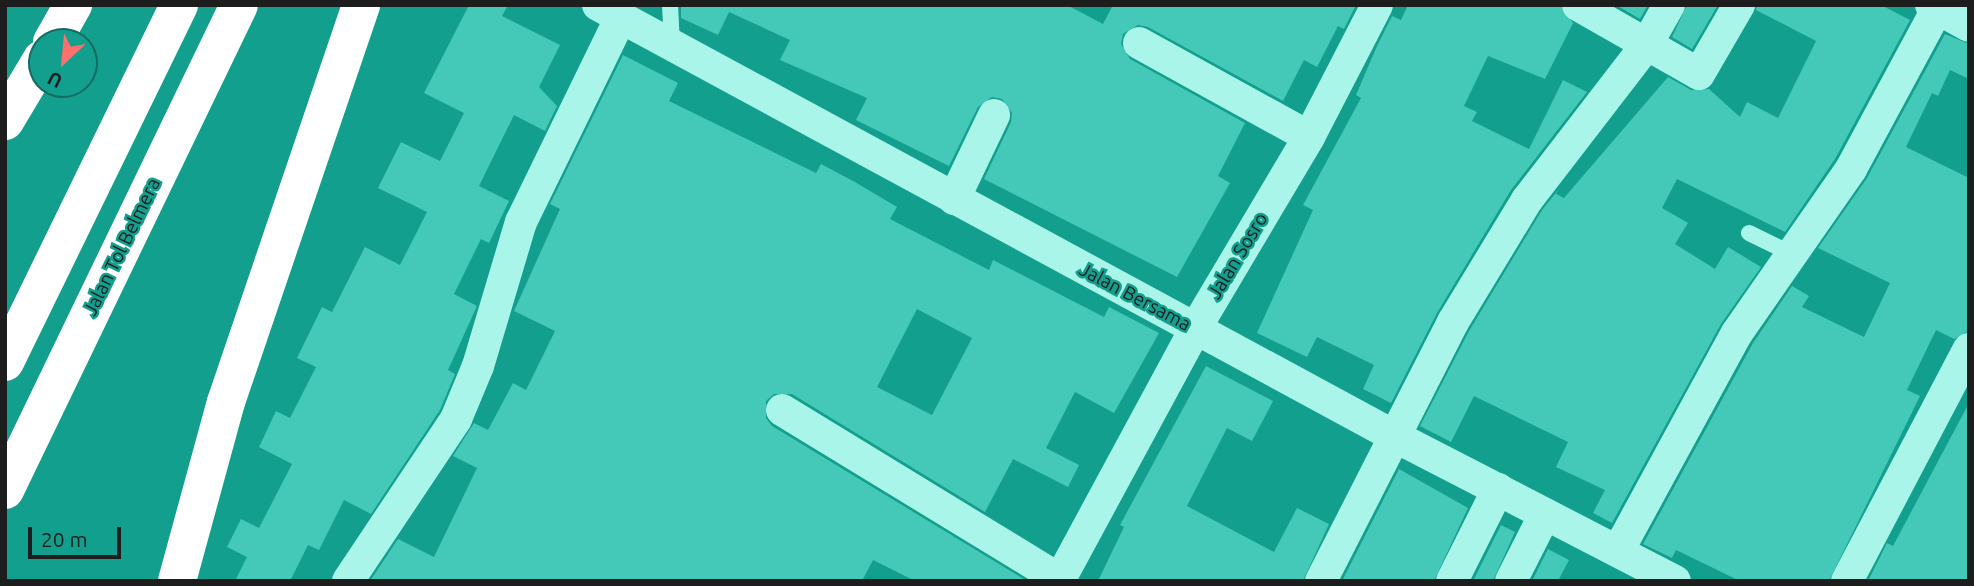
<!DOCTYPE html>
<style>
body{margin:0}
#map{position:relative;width:1974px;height:586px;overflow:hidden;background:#129f8d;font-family:Ubuntu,sans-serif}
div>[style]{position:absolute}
.building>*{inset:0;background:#44c8b7}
.lane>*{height:16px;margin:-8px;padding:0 8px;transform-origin:8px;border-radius:8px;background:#a9f5ea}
.street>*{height:32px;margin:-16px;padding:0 16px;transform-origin:16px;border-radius:16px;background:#a9f5ea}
.highway>*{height:38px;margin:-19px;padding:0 19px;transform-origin:19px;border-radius:19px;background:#fff}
span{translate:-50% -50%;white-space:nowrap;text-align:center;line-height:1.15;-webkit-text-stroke:5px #129f8d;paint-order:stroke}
.street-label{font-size:19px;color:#1d1d1d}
.frame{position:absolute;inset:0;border:7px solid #1d1d1d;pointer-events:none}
.north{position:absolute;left:28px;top:28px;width:70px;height:70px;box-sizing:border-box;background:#129f8d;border:2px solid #166b60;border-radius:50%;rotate:206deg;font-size:19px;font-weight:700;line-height:28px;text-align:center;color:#1d1d1d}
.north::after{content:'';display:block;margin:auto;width:24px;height:32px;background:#ff706c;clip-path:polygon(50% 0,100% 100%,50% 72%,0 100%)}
.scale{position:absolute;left:28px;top:527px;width:93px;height:32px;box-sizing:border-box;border:4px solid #1d1d1d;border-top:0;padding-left:9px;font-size:21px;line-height:24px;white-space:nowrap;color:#1d1d1d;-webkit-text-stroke:5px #129f8d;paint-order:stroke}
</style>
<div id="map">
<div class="building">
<i style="clip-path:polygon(469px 5px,508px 5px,502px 16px,560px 45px,539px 87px,557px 106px,545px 131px,514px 115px,479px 186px,509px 201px,489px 243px,481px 239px,454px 294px,477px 306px,448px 370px,455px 374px,440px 410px,371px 514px,344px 500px,319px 550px,308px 545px,290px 581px,235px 581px,247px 557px,227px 547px,241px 519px,259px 528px,292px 464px,259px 447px,276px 411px,290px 418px,316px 367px,297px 358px,322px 307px,332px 312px,365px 247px,400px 265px,427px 212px,378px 188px,401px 142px,440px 161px,464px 113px,424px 93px)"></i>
<i style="clip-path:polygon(681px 5px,1067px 5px,1103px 24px,1113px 5px,1356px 5px,1344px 29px,1338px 26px,1317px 67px,1304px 60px,1283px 101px,1148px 27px,1138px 25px,1123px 34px,1121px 44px,1130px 59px,1245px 123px,1218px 176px,1230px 183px,1177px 277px,984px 179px,1011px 122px,1012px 113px,1002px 99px,992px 97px,978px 107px,949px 166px,856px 120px,867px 98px,780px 60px,790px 40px,729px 12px,718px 35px,681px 18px)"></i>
<i style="clip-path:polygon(1408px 5px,1560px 5px,1573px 23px,1545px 79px,1488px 56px,1464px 106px,1477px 112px,1472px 121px,1529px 149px,1563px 80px,1587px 92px,1511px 190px,1437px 313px,1391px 403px,1363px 389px,1374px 365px,1317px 337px,1307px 357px,1257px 333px,1313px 210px,1303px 205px,1361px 98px,1356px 95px,1377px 46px,1392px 16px,1401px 20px)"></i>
<i style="clip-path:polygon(1616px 5px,1648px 5px,1640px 19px)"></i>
<i style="clip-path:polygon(1687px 5px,1718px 5px,1692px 49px,1672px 37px)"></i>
<i style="clip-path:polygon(1757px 5px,1881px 5px,1910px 20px,1835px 159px,1785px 232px,1677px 179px,1662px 208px,1688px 223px,1675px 244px,1715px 269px,1728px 247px,1761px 267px,1721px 324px,1612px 523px,1593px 513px,1605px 490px,1556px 467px,1568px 442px,1474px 396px,1451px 442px,1420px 426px,1469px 331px,1542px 210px,1559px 189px,1556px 194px,1564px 198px,1668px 77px,1691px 90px,1709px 89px,1740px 117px,1747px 102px,1778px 118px,1816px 41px,1756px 10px)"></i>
<i style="clip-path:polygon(1945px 34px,1969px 44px,1969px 79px,1950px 70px,1938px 96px,1932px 93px,1906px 147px,1969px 178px,1969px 331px,1954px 339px,1936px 330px,1907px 390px,1920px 396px,1829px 581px,1740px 581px,1676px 550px,1672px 558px,1643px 544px,1753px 343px,1792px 286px,1809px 296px,1802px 307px,1864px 337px,1890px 283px,1818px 248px,1867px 178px)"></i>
<i style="clip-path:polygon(evenodd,623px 55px,678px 83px,669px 101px,816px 173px,821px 164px,855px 182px,897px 207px,890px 219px,989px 270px,993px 260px,1104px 317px,1109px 307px,1159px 333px,1114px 413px,1075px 392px,1046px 448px,1079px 465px,1068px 487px,1013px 459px,985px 512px,792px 394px,774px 394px,766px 401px,766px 418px,772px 426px,1027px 581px,915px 581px,873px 560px,862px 581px,370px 581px,398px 539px,434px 557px,477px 468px,453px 456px,474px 423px,488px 430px,513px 383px,526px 390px,555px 331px,514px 311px,560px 209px,550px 204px,623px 55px,917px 309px,972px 338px,932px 415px,877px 387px,917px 309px)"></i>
<i style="clip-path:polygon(1206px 366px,1273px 401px,1252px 441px,1227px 428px,1187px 506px,1274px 552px,1297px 508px,1329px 524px,1303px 581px,1098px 581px,1124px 527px,1120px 525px)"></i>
<i style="clip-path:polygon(1969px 403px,1969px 581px,1868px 581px,1887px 543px,1893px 546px)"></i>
<i style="clip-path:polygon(1399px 469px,1468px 508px,1434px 581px,1342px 581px)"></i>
<i style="clip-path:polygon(1501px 525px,1515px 532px,1493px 581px,1473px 581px)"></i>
<i style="clip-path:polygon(1548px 549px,1569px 560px,1558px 581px,1532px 581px)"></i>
</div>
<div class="lane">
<i style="left:670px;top:5px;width:40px;rotate:87.1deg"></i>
<i style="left:1749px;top:233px;width:50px;rotate:26.1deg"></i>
</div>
<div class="street">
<i style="left:598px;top:5px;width:905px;rotate:28.43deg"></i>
<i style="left:1394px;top:436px;width:316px;rotate:27.3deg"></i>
<i style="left:1578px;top:5px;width:139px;rotate:29.7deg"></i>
<i style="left:1699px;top:74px;width:80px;rotate:-59.9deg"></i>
<i style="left:1931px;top:5px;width:43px;rotate:28.9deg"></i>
<i style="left:1139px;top:43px;width:194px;rotate:28.9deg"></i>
<i style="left:954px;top:199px;width:93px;rotate:-64.5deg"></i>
<i style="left:782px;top:410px;width:324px;rotate:31.4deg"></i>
<i style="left:1618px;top:551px;width:248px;rotate:-61.4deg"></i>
<i style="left:1737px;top:333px;width:200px;rotate:-55.2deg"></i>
<i style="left:1851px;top:169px;width:182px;rotate:-61.7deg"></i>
<i style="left:348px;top:581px;width:195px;rotate:-56.3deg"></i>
<i style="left:456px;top:419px;width:57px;rotate:-67.5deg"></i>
<i style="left:478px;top:366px;width:150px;rotate:-73.4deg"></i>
<i style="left:521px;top:222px;width:228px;rotate:-64deg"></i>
<i style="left:1059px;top:581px;width:286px;rotate:-61.6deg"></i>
<i style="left:1195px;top:329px;width:223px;rotate:-59.3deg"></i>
<i style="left:1309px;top:137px;width:148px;rotate:-62.7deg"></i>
<i style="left:1321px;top:581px;width:291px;rotate:-63deg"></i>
<i style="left:1453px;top:322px;width:143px;rotate:-58.8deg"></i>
<i style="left:1527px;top:200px;width:197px;rotate:-52.4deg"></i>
<i style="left:1647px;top:44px;width:45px;rotate:-60.6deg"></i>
<i style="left:1452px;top:581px;width:103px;rotate:-63.4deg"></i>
<i style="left:1511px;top:581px;width:75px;rotate:-63.1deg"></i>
<i style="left:1847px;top:581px;width:262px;rotate:-62.3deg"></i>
</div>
<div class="highway">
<i style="left:52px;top:42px;width:43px;rotate:-60.4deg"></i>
<i style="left:5px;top:121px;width:72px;rotate:-59.2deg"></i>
<i style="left:5px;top:362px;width:397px;rotate:-64deg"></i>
<i style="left:5px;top:490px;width:538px;rotate:-64.24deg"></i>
<i style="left:177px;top:581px;width:186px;rotate:-74.7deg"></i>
<i style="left:226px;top:402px;width:419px;rotate:-71.2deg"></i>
</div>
<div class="street-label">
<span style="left:122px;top:247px;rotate:-64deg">Jalan Tol Belmera</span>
<span style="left:1238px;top:256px;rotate:-59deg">Jalan Sosro</span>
<span style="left:1135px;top:297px;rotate:28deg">Jalan Bersama</span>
</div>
<div class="frame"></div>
<div class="north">U</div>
<div class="scale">20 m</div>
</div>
